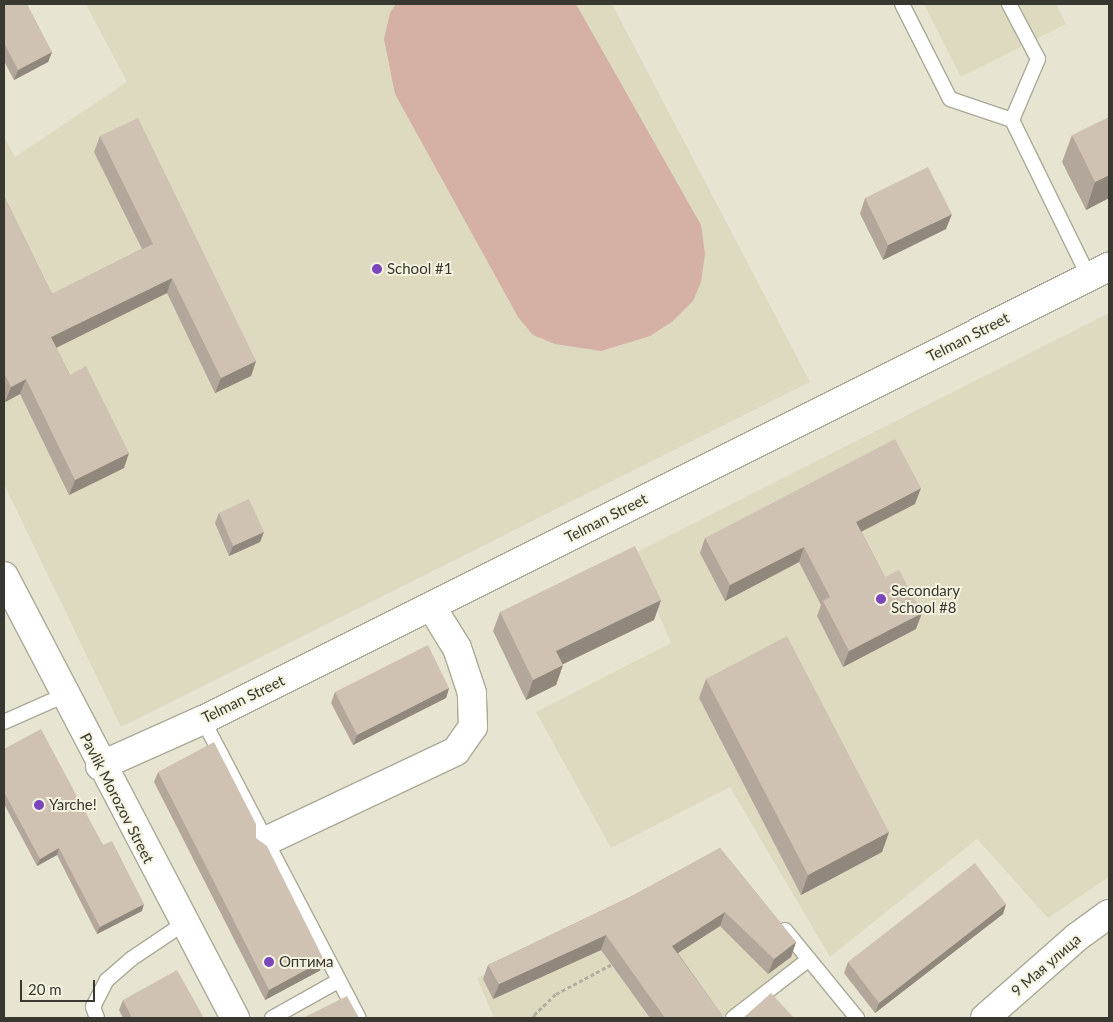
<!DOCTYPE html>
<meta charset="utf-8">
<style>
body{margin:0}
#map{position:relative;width:1113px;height:1022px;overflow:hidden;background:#e7e5d2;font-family:Lato,sans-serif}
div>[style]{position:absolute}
.built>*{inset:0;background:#dddac0}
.green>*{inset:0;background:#d5b0a4}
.path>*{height:3px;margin-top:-1.5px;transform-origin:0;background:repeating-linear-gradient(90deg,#b1b0a0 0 4px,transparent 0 6.5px)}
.roads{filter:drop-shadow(1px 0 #aba997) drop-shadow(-1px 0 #aba997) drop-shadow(0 1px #aba997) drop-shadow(0 -1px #aba997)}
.service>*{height:14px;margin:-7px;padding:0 7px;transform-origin:7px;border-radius:7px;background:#fff}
.minor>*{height:28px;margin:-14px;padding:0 14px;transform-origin:14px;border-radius:14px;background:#fff}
.secondary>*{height:28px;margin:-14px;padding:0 14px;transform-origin:14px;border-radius:14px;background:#fff}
.wall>*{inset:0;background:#b2a79a}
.shaded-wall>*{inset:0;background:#91887d}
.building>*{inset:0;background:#cfc2b3}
.dots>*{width:14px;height:14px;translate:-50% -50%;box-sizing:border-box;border:2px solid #f5f3df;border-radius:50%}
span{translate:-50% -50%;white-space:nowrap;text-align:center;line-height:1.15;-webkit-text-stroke:4px #f5f3df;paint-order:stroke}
.poi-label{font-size:15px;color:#383730}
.left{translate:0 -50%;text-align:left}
.street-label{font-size:15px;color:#383730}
.frame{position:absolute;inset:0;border:5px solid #383730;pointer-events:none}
.scale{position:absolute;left:20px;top:980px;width:75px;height:22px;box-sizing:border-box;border:2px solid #383730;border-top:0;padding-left:6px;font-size:15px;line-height:18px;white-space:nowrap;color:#383730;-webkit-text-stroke:4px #f5f3df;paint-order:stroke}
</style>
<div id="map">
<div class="built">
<i style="clip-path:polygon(86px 4px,612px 4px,810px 382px,121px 727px,4px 484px,4px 136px,15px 157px,127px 82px)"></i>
<i style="clip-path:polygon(924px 4px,1056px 4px,1066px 24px,961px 77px)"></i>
<i style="clip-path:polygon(1109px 313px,1109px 877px,1048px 918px,977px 839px,830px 957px,730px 787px,611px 848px,536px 712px,671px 643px,633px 554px)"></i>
<i style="clip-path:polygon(714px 855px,797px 958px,722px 1018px,494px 1018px,477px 978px,633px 903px)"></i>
</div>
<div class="green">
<i style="clip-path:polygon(396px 4px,576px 4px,701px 225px,705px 254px,701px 282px,693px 301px,673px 321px,650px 336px,601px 351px,555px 344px,533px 335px,518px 317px,395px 94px,384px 39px,390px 13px)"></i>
</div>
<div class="path">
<i style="left:534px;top:1018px;width:3px;rotate:-90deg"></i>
<i style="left:534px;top:1015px;width:30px;rotate:-44deg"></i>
<i style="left:556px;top:994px;width:66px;rotate:-28.1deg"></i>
</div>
<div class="roads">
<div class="service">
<i style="left:902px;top:4px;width:106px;rotate:63.2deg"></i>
<i style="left:950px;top:99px;width:65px;rotate:18.7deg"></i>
<i style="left:1012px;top:120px;width:175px;rotate:63.9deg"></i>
<i style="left:1009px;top:4px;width:62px;rotate:62.2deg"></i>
<i style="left:1038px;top:59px;width:66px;rotate:113.1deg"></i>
<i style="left:203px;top:720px;width:336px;rotate:62.4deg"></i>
<i style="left:4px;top:722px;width:67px;rotate:-23.9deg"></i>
<i style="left:785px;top:930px;width:114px;rotate:50.7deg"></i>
<i style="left:97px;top:1018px;width:12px;rotate:-110deg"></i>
<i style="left:93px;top:1007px;width:30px;rotate:-63deg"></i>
<i style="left:107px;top:980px;width:32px;rotate:-41deg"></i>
<i style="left:131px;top:959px;width:63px;rotate:-33.9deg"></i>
<i style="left:272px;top:1018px;width:76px;rotate:-29.3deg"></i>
<i style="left:733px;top:1018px;width:96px;rotate:-37.8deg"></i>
</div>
<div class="minor">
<i style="left:4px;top:576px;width:499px;rotate:62.4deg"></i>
<i style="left:100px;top:766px;width:113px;rotate:-24.1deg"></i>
<i style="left:203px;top:720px;width:1013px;rotate:-26.57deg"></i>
<i style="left:266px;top:841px;width:210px;rotate:-25.3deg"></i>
<i style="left:456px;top:751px;width:29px;rotate:-55deg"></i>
<i style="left:473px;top:727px;width:34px;rotate:-92deg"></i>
<i style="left:472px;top:693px;width:47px;rotate:-108.4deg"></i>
<i style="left:457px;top:648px;width:49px;rotate:-121.8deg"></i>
</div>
<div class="secondary">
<i style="left:985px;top:1018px;width:123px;rotate:-41.4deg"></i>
<i style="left:1077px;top:937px;width:39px;rotate:-36deg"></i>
</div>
</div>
<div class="wall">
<i style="clip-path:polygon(4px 6px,52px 52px,48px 62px,14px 80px,4px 61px)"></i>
<i style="clip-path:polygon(1072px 135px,1109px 198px,1086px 210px,1062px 162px)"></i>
<i style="clip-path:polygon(100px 136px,256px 361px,251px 376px,215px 393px,167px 293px,56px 347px,70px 375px,124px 468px,69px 495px,20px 394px,5px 402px,4px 399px,4px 196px,52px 294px,142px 249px,94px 152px)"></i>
<i style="clip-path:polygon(865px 198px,946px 229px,883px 260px,860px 214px)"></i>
<i style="clip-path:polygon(915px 504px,861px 531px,885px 577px,916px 629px,843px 667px,817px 616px,821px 605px,799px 562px,725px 601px,700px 553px,705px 538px)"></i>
<i style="clip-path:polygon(219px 513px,264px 532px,260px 542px,229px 556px,215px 523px)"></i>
<i style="clip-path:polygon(661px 600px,654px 620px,563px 664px,556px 685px,526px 700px,493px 631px,500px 612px)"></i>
<i style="clip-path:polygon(706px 679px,889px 832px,882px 852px,801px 895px,699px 698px)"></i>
<i style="clip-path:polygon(449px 688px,446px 698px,353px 745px,331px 703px,335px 692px)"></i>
<i style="clip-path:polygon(4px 749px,103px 845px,142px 911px,97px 934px,57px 855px,37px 866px,4px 804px)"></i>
<i style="clip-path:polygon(158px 772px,256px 838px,321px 970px,265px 1000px,154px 782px)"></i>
<i style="clip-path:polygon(720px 848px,796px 942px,791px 957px,768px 974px,720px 926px,678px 953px,724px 1018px,650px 1018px,601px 950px,493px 999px,483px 979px,488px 965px,634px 895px)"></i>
<i style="clip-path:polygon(1006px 904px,1003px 914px,875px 1013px,844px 973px,848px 962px)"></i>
<i style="clip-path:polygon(123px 1000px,204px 1018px,123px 1018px,119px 1010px)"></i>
</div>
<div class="shaded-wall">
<i style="clip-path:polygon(52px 52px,48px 62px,14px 80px,18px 70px)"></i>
<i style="clip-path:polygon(1109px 175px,1109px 198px,1086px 210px,1095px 182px)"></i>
<i style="clip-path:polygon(952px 214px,946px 229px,883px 260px,888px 245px)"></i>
<i style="clip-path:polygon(172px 278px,167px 293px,46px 353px,51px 337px)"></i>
<i style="clip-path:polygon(256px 361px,251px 376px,215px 393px,221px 378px)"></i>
<i style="clip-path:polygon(26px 379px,20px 394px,5px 402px,11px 387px)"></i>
<i style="clip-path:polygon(129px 453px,124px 468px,69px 495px,75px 480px)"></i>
<i style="clip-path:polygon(921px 488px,915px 504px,851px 537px,856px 522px)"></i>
<i style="clip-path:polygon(264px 532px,260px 542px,229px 556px,233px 546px)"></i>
<i style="clip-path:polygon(804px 547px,799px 562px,725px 601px,730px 585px)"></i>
<i style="clip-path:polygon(661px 600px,654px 620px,549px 671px,556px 651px)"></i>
<i style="clip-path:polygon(922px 613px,916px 629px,843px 667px,849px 651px)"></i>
<i style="clip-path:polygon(563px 665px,556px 685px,526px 700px,533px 680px)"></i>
<i style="clip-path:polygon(449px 688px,446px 698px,353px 745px,357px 735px)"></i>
<i style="clip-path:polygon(889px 832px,882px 852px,801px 895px,808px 875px)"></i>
<i style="clip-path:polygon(59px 848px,57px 855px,37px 866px,40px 859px)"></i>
<i style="clip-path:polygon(144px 904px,142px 911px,97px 934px,100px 927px)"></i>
<i style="clip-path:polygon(1006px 904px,1003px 914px,875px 1013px,879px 1003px)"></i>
<i style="clip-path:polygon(725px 912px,720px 926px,667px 960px,672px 946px)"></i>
<i style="clip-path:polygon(606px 935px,601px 950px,493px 999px,499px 984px)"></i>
<i style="clip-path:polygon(796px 942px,791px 957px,768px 974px,774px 959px)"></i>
<i style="clip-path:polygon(324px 960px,321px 970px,265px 1000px,269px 990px)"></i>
</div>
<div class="building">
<i style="clip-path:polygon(9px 4px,27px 4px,52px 52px,18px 70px,4px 43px,4px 6px)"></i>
<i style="clip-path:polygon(1109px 117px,1109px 175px,1095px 182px,1072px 135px)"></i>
<i style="clip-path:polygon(138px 118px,256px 361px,221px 378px,172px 278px,51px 337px,70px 375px,86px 366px,129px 453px,75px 480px,26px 379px,11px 387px,4px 373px,4px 196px,52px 294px,153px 244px,100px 136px)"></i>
<i style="clip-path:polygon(928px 167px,952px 214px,888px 245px,865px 198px)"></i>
<i style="clip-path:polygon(895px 439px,921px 488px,856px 522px,885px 577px,899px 570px,922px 613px,849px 651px,823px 601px,830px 597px,804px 547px,730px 585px,705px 538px)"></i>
<i style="clip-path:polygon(249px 499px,264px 532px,233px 546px,219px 513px)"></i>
<i style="clip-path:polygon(635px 546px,661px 600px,556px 651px,563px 665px,533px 680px,500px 612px)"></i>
<i style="clip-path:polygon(787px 636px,889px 832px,808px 875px,706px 679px)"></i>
<i style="clip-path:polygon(428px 645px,449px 688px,357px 735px,335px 692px)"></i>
<i style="clip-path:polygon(41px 729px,103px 845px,112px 841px,144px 904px,100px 927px,59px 848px,40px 859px,4px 792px,4px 749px)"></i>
<i style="clip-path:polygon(214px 742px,256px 824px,256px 838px,267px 846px,324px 960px,269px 990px,158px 772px)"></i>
<i style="clip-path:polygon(720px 848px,796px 942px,774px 959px,725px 912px,672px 946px,724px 1018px,665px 1018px,606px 935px,499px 984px,488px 965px,634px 895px)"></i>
<i style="clip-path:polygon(975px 863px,1006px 904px,879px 1003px,848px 962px)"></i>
<i style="clip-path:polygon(177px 970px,204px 1018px,132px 1018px,123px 1000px)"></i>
<i style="clip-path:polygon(771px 993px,794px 1018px,743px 1018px)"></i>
<i style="clip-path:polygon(347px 996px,359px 1018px,303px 1018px)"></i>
</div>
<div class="dots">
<i style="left:377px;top:269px;background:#7b45bc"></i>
<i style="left:881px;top:599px;background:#7b45bc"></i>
<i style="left:39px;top:805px;background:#7b45bc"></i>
<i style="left:269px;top:962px;background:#7b45bc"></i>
</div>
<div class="poi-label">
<span class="left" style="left:387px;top:269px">School #1</span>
<span class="left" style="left:891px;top:599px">Secondary<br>School #8</span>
<span class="left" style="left:49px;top:805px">Yarche!</span>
<span class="left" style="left:279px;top:962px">Оптима</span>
</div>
<div class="street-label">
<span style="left:968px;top:337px;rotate:-27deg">Telman Street</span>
<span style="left:606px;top:518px;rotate:-27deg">Telman Street</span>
<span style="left:243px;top:699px;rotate:-26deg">Telman Street</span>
<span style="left:117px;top:798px;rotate:63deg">Pavlik Morozov Street</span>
<span style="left:1046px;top:965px;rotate:-41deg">9 Мая улица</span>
</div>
<div class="frame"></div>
<div class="scale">20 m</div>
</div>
